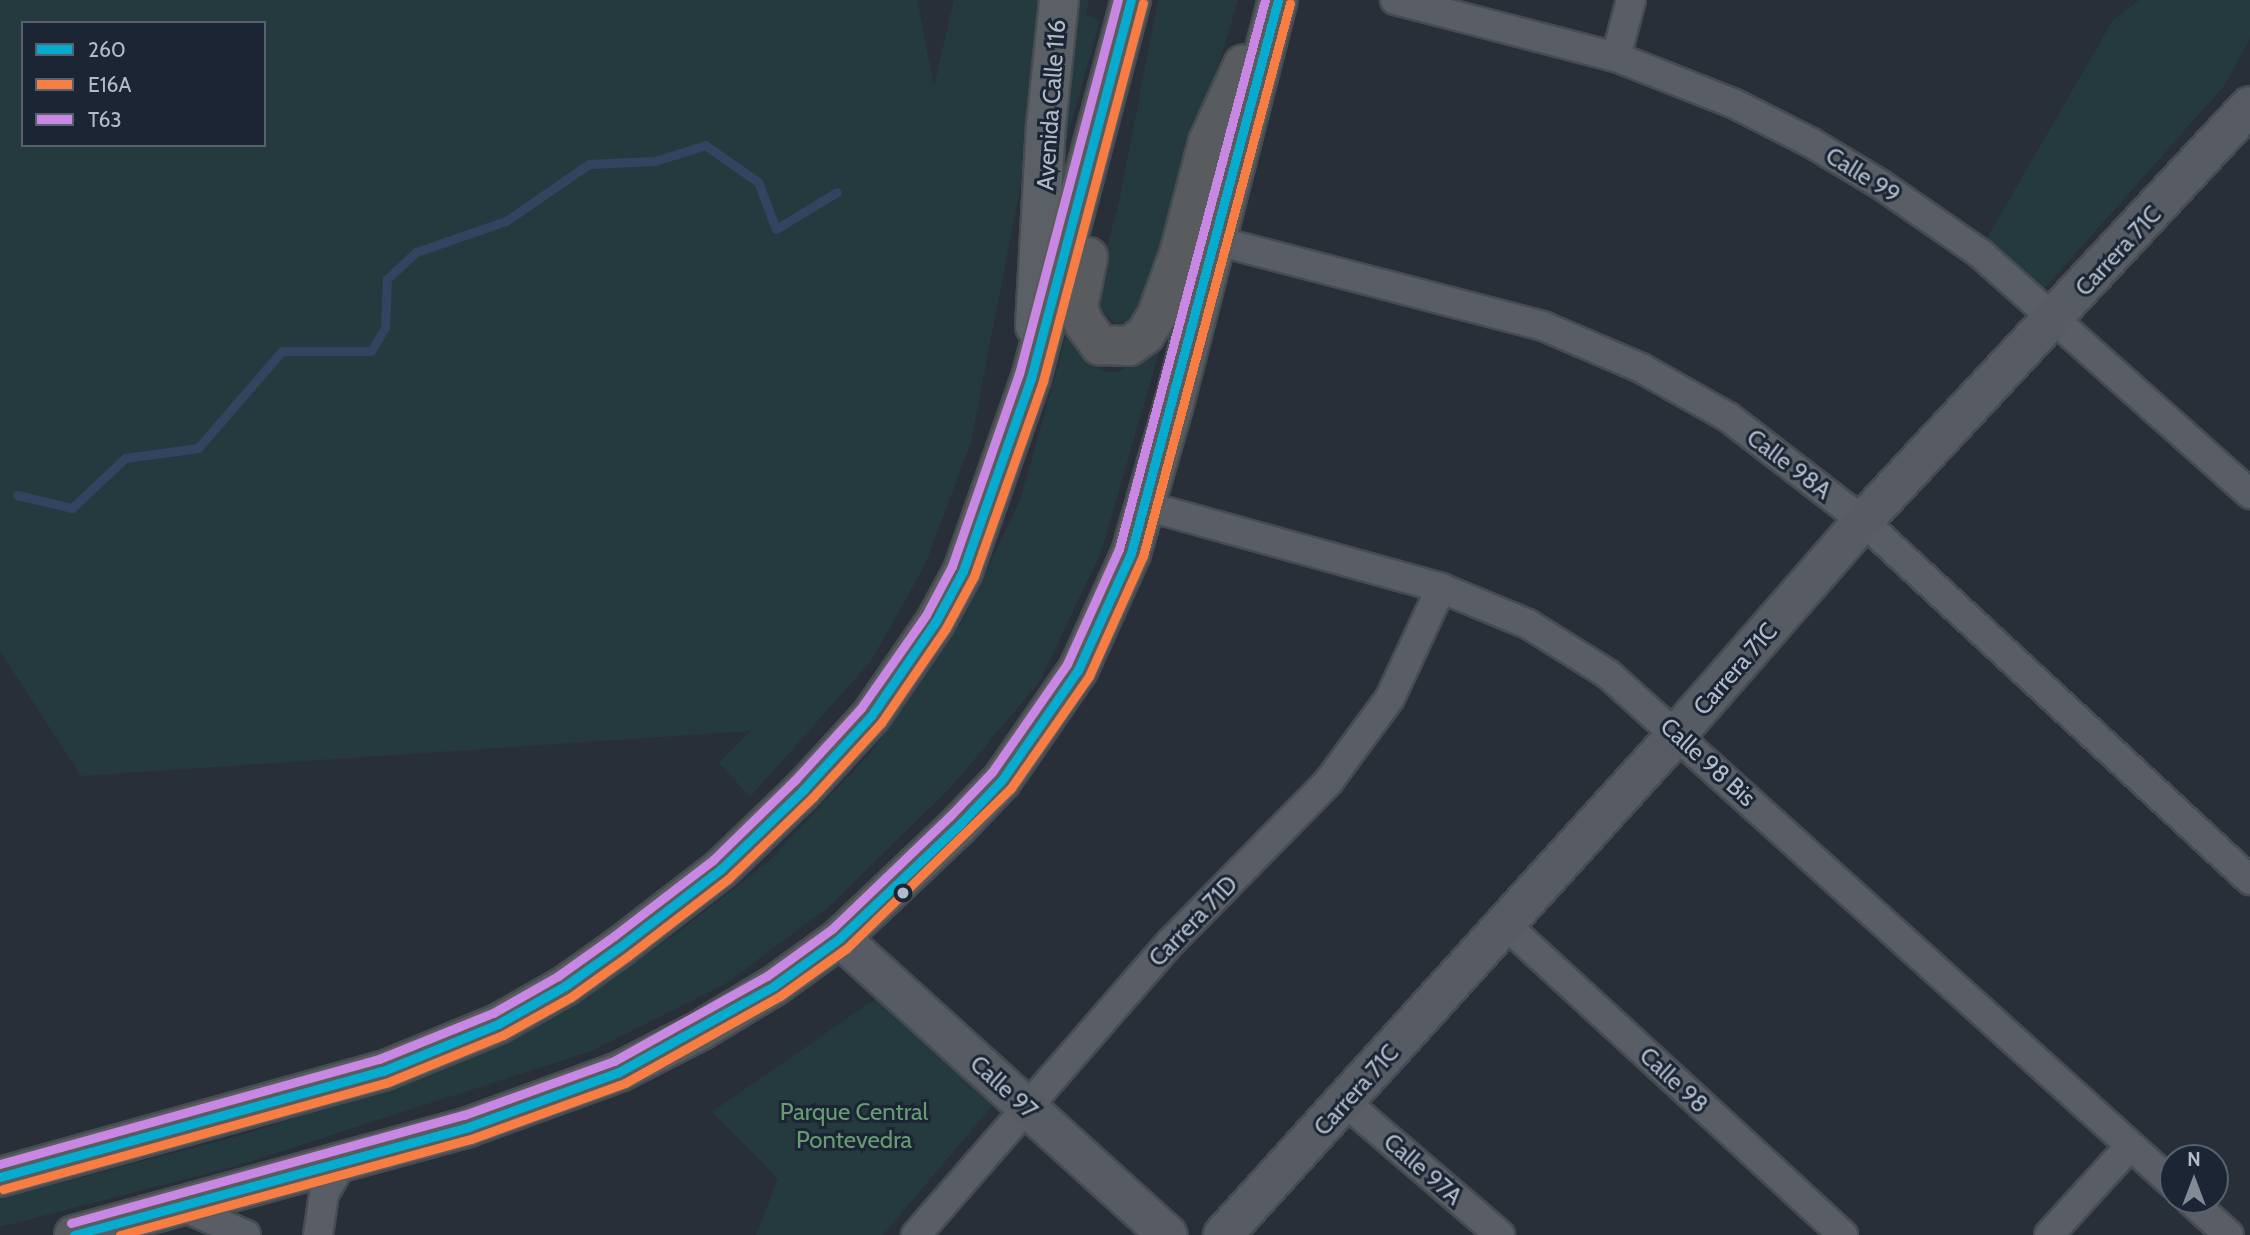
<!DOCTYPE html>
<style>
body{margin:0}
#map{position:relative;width:2250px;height:1235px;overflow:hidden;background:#282f38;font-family:Cabin,sans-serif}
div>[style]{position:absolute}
.green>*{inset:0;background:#253a3e}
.stream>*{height:9px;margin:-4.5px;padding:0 4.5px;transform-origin:4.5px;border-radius:4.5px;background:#314561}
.roads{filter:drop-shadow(2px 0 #474b52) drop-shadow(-2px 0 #474b52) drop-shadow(0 2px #474b52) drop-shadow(0 -2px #474b52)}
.street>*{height:28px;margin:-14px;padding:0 14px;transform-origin:14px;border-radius:14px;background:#595d65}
.secondary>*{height:38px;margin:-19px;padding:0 19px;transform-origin:19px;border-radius:19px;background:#575c64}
.primary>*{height:38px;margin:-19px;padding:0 19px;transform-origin:19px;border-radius:19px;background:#5b6067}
.highway>*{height:38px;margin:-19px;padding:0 19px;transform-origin:19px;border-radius:19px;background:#595c5f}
.bus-1>*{height:9px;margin:-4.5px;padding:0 4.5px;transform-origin:4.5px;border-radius:4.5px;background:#06acd0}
.bus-2>*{height:9px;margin:-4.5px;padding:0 4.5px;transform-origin:4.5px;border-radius:4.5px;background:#f77d43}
.bus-3>*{height:9px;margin:-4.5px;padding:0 4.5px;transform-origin:4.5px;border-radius:4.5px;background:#c787e3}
.dots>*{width:19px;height:19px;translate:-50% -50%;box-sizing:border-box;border:4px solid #1b2533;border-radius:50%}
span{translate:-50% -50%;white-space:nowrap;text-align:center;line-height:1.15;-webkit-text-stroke:6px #1b2533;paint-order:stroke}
.street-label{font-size:24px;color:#b2bbc9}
.park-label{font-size:24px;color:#679c73}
.legend{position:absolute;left:21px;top:21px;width:245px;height:126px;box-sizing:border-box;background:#1b2533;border:2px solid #57616f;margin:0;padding:9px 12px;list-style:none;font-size:21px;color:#b2bbc9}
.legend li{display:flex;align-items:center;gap:14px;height:35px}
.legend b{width:35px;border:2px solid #57616f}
.north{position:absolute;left:2159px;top:1144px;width:70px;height:70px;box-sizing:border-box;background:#1b2533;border:2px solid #57616f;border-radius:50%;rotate:0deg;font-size:19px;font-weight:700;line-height:28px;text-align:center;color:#b2bbc9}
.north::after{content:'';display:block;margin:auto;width:24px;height:32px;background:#828a96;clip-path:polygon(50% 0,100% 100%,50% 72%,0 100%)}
</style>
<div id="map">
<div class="green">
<i style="clip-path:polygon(evenodd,0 0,917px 0,934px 86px,954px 0,1044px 0,1020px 188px,971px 442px,925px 565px,871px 661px,750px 797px,719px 763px,751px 731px,81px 776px,0 651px,0 0,23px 23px,264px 23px,264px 145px,23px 145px,23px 23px)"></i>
<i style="clip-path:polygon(1077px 0,1089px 0,1086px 14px,1100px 21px,1061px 159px)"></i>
<i style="clip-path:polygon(1158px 0,1238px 0,1152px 287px,1133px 321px,1116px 323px,1099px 309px,1097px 285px,1119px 202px)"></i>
<i style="clip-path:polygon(2139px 0,2250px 0,2250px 39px,2224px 86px,2044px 289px,1987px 238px,2113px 20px)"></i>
<i style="clip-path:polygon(1069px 326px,1077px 350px,1103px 371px,1116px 372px,1159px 352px,1102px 550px,1040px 681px,953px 785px,830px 906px,725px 984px,591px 1051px,236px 1166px,0 1227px,0 1199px,245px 1134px,460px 1063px,591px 990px,677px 933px,769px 861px,871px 752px,961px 623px,1020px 501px)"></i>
<i style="clip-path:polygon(881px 995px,992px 1106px,883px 1235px,756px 1235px,778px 1179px,712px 1112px)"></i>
</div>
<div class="stream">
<i style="left:17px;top:495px;width:57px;rotate:13.3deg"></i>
<i style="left:72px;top:508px;width:73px;rotate:-43.3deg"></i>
<i style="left:125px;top:458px;width:74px;rotate:-7.8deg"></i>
<i style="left:198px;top:448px;width:128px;rotate:-49.1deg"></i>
<i style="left:282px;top:351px;width:89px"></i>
<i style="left:371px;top:351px;width:27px;rotate:-59deg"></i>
<i style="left:385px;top:328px;width:49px;rotate:-87.7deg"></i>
<i style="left:387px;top:279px;width:40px;rotate:-43deg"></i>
<i style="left:416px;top:252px;width:95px;rotate:-19deg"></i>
<i style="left:506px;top:221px;width:101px;rotate:-34.5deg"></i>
<i style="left:589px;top:164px;width:66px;rotate:-2.6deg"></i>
<i style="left:655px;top:161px;width:52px;rotate:-17.7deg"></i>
<i style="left:705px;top:145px;width:65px;rotate:34.9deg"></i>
<i style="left:758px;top:182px;width:50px;rotate:69deg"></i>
<i style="left:776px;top:229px;width:71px;rotate:-31.2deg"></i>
</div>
<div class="roads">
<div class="street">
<i style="left:1395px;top:0;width:228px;rotate:14.5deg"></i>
<i style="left:1616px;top:57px;width:126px;rotate:21.5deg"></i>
<i style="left:1733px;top:103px;width:86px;rotate:26.9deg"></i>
<i style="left:1810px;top:142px;width:82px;rotate:31deg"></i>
<i style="left:1880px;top:184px;width:123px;rotate:34.7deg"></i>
<i style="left:1981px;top:254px;width:361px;rotate:41.7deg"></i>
<i style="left:1616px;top:57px;width:59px;rotate:-75.3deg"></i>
<i style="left:1217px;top:241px;width:337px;rotate:14.6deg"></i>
<i style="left:1543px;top:326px;width:107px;rotate:23.2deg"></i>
<i style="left:1641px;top:368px;width:100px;rotate:29.4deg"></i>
<i style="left:1728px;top:417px;width:170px;rotate:37.6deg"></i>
<i style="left:1863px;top:521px;width:528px;rotate:42.85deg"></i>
<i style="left:1146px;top:506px;width:306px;rotate:15.5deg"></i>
<i style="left:1441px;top:588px;width:94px;rotate:22.5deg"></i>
<i style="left:1528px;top:624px;width:94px;rotate:32deg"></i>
<i style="left:1608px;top:674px;width:761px;rotate:42.07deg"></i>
<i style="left:1506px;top:925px;width:458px;rotate:42.6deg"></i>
<i style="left:1345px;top:1102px;width:204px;rotate:40.6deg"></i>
<i style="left:2190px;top:1200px;width:52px;rotate:41.9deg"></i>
<i style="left:181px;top:1206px;width:71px;rotate:24deg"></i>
<i style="left:318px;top:1235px;width:41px;rotate:-81.7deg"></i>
<i style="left:324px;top:1194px;width:38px;rotate:-60deg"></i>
<i style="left:916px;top:1235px;width:388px;rotate:-49deg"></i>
<i style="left:1171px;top:942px;width:226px;rotate:-45.5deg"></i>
<i style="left:1329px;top:781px;width:103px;rotate:-53.7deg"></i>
<i style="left:1390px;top:698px;width:121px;rotate:-65.1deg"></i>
<i style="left:2049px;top:1235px;width:120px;rotate:-47.7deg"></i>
</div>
<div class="secondary">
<i style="left:840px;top:938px;width:442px;rotate:42.2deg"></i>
<i style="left:1223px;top:1235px;width:676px;rotate:-47.82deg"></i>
<i style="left:1677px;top:734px;width:283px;rotate:-48.9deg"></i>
<i style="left:1863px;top:521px;width:567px;rotate:-47deg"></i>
</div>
<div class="primary">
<i style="left:1035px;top:326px;width:200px;rotate:-86.9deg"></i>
<i style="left:1046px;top:126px;width:127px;rotate:-84.1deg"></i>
</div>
<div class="highway">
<i style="left:1088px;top:257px;width:51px;rotate:101.3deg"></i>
<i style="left:1078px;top:307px;width:16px;rotate:72deg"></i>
<i style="left:1083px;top:322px;width:29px;rotate:54deg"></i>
<i style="left:1100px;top:345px;width:29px;rotate:2deg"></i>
<i style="left:1129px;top:346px;width:19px;rotate:-35deg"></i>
<i style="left:1145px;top:335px;width:23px;rotate:-59deg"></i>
<i style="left:1157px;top:315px;width:68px;rotate:-70.2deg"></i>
<i style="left:1180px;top:251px;width:113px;rotate:-75.6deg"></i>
<i style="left:1208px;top:142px;width:85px;rotate:-65.6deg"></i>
<i style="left:0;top:1177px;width:397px;rotate:-15.5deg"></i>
<i style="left:383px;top:1071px;width:124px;rotate:-22.2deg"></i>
<i style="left:498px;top:1024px;width:77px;rotate:-29.6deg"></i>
<i style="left:565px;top:986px;width:69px;rotate:-35.5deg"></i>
<i style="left:621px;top:946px;width:126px;rotate:-37.6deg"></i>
<i style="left:721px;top:869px;width:115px;rotate:-43.9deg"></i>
<i style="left:804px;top:789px;width:99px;rotate:-47.5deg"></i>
<i style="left:871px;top:716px;width:115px;rotate:-55.6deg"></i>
<i style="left:936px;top:621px;width:57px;rotate:-61.6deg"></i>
<i style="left:963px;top:571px;width:205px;rotate:-70.6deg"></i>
<i style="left:1031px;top:378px;width:391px;rotate:-75.2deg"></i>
<i style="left:74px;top:1235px;width:409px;rotate:-15.3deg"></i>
<i style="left:468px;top:1127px;width:161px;rotate:-20deg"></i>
<i style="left:619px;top:1072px;width:92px;rotate:-27.1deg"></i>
<i style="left:701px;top:1030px;width:85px;rotate:-31.1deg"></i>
<i style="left:774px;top:986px;width:82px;rotate:-36deg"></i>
<i style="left:840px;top:938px;width:164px;rotate:-43.5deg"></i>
<i style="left:959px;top:825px;width:62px;rotate:-46.3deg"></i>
<i style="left:1002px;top:780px;width:134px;rotate:-55.4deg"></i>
<i style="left:1078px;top:670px;width:128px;rotate:-65.6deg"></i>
<i style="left:1131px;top:553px;width:155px;rotate:-73.9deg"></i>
<i style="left:1174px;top:404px;width:417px;rotate:-75.6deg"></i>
</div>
</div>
<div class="bus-1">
<i style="left:0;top:1177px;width:397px;rotate:-15.5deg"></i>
<i style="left:383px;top:1071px;width:124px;rotate:-22.2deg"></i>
<i style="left:498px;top:1024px;width:77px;rotate:-29.6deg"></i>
<i style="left:565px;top:986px;width:69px;rotate:-35.5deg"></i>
<i style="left:621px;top:946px;width:126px;rotate:-37.6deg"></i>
<i style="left:721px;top:869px;width:115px;rotate:-43.9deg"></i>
<i style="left:804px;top:789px;width:99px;rotate:-47.5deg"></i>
<i style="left:871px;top:716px;width:115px;rotate:-55.6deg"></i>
<i style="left:936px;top:621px;width:57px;rotate:-61.6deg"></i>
<i style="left:963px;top:571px;width:205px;rotate:-70.6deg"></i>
<i style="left:1031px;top:378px;width:391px;rotate:-75.2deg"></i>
<i style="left:74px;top:1235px;width:409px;rotate:-15.3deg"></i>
<i style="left:468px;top:1127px;width:161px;rotate:-20deg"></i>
<i style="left:619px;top:1072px;width:177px;rotate:-29deg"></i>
<i style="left:774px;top:986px;width:82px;rotate:-36deg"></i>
<i style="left:840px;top:938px;width:164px;rotate:-43.5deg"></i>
<i style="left:959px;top:825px;width:62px;rotate:-46.3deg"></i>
<i style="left:1002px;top:780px;width:134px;rotate:-55.4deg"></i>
<i style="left:1078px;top:670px;width:128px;rotate:-65.6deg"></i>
<i style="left:1131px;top:553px;width:572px;rotate:-75.11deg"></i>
</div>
<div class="bus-2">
<i style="left:3px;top:1189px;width:397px;rotate:-15.5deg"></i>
<i style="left:386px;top:1083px;width:126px;rotate:-22.3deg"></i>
<i style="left:503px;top:1035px;width:78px;rotate:-29.2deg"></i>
<i style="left:571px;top:997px;width:70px;rotate:-35.7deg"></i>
<i style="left:628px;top:956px;width:126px;rotate:-37.6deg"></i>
<i style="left:728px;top:879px;width:118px;rotate:-44deg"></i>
<i style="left:813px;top:797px;width:100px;rotate:-47.4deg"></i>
<i style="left:881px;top:723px;width:115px;rotate:-55.6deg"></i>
<i style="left:946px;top:628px;width:59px;rotate:-61.7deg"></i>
<i style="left:974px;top:576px;width:207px;rotate:-70.5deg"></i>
<i style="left:1043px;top:381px;width:391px;rotate:-75.2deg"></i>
<i style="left:120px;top:1235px;width:364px;rotate:-15.3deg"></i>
<i style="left:471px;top:1139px;width:164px;rotate:-20deg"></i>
<i style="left:625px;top:1083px;width:178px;rotate:-29.3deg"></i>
<i style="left:780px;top:996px;width:82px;rotate:-35.6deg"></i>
<i style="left:847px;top:948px;width:229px;rotate:-44.3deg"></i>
<i style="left:1011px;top:788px;width:136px;rotate:-55.1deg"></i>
<i style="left:1089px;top:676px;width:132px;rotate:-65.8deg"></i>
<i style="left:1143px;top:556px;width:572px;rotate:-75.11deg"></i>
</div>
<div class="bus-3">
<i style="left:0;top:1164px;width:393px;rotate:-15.5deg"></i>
<i style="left:379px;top:1059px;width:123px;rotate:-22deg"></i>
<i style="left:493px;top:1013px;width:75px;rotate:-29.6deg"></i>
<i style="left:558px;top:976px;width:69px;rotate:-35.5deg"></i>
<i style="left:614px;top:936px;width:125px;rotate:-37.5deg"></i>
<i style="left:713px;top:860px;width:115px;rotate:-44.3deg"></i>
<i style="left:795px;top:780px;width:98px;rotate:-47.5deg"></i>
<i style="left:861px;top:708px;width:113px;rotate:-55deg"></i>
<i style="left:926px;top:615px;width:55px;rotate:-62deg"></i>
<i style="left:952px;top:566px;width:203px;rotate:-70.8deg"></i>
<i style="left:1019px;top:374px;width:387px;rotate:-75.2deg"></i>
<i style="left:71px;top:1223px;width:408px;rotate:-15.4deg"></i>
<i style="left:464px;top:1115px;width:159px;rotate:-19.8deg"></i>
<i style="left:614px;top:1061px;width:175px;rotate:-29.1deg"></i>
<i style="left:767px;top:976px;width:80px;rotate:-35.9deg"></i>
<i style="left:832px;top:929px;width:163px;rotate:-43.8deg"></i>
<i style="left:950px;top:816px;width:61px;rotate:-46.3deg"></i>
<i style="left:992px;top:772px;width:131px;rotate:-55.2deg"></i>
<i style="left:1067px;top:664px;width:126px;rotate:-65.7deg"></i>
<i style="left:1119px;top:549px;width:568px;rotate:-75.11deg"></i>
</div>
<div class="dots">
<i style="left:903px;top:893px;background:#b2bbc9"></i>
</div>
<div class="street-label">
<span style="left:1051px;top:105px;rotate:-86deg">Avenida Calle 116</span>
<span style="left:1863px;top:175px;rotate:32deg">Calle 99</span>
<span style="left:2118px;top:251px;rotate:-47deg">Carrera 71C</span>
<span style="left:1789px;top:464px;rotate:37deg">Calle 98A</span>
<span style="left:1735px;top:669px;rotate:-49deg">Carrera 71C</span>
<span style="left:1708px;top:762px;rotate:42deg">Calle 98 Bis</span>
<span style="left:1193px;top:921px;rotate:-46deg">Carrera 71D</span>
<span style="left:1674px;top:1080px;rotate:43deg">Calle 98</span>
<span style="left:1004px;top:1087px;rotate:42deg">Calle 97</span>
<span style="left:1356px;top:1090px;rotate:-48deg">Carrera 71C</span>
<span style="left:1423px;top:1169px;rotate:41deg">Calle 97A</span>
</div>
<div class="park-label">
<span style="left:854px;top:1126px">Parque Central<br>Pontevedra</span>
</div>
<ul class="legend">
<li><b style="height:9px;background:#06acd0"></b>260</li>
<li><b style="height:9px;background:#f77d43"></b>E16A</li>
<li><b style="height:9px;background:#c787e3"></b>T63</li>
</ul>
<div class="north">N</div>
</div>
